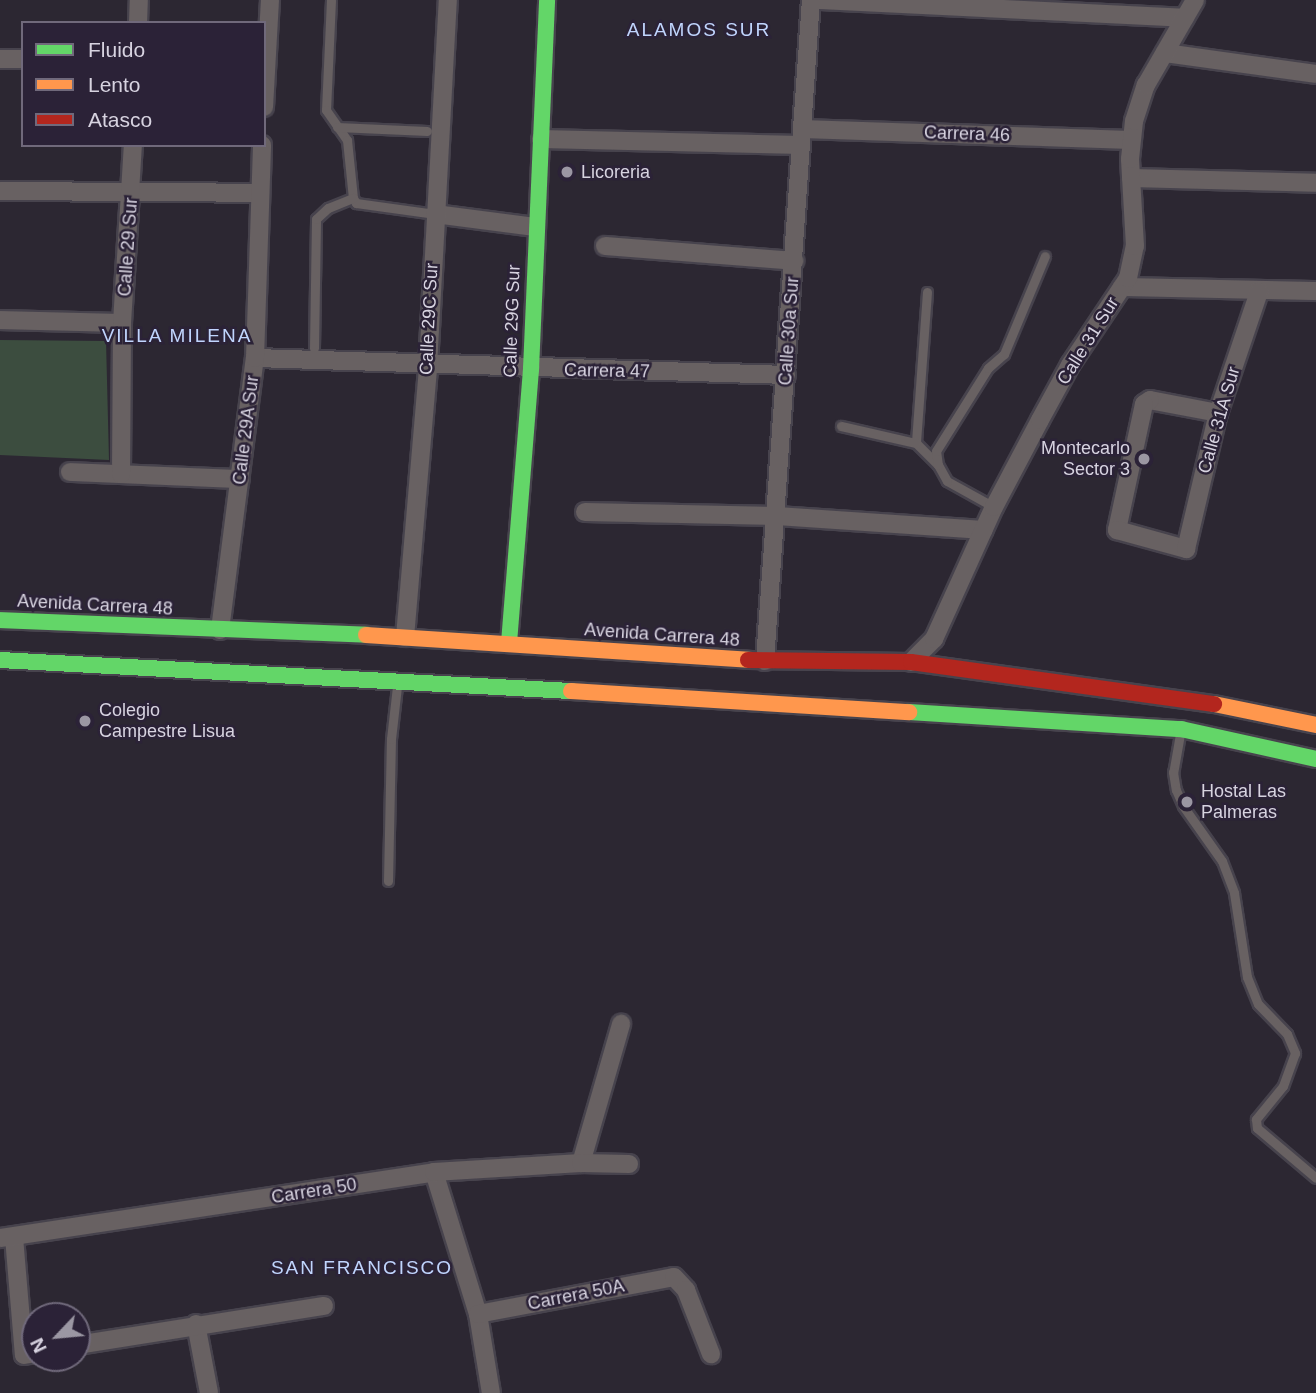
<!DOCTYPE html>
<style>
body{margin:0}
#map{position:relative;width:1316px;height:1393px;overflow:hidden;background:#2c2732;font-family:Arial,sans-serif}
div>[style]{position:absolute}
.green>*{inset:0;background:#3c4d3f}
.roads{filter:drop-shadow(2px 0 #47434d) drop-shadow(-2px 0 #47434d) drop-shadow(0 2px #47434d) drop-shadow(0 -2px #47434d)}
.lane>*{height:9px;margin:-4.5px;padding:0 4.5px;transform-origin:4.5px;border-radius:4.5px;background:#686162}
.street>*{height:18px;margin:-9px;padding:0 9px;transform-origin:9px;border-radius:9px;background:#686162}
.fast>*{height:16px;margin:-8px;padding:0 8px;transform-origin:8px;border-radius:8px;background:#63d668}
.slow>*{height:16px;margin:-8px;padding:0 8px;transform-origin:8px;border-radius:8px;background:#ff974d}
.jam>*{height:16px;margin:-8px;padding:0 8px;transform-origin:8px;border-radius:8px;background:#b3261e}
.dots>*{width:19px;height:19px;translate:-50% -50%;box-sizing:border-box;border:4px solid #2b2237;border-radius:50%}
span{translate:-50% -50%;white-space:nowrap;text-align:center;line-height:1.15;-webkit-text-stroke:5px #2b2237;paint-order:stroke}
.street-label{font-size:18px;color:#d7d3e0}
.poi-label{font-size:18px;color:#d7d3e0}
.left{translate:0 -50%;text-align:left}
.right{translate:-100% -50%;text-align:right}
.neighbourhood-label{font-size:19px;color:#c0d5fd;letter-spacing:2px}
.legend{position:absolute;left:21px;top:21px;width:245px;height:126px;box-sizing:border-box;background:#2b2237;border:2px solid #70697b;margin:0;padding:9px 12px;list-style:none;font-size:21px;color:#d7d3e0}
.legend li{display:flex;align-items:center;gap:14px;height:35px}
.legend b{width:35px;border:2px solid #70697b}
.north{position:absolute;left:21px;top:1302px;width:70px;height:70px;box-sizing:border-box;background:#2b2237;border:2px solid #70697b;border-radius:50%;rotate:244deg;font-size:19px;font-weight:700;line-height:28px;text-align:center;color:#d7d3e0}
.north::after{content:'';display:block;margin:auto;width:24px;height:32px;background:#9b97a3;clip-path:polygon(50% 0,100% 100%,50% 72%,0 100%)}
</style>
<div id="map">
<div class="green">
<i style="clip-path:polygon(0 340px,106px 341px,109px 460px,0 455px)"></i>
</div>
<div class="roads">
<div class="lane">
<i style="left:331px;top:0;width:110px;rotate:92.6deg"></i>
<i style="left:326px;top:110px;width:37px;rotate:55deg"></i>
<i style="left:347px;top:140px;width:58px;rotate:84.1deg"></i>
<i style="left:353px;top:198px;width:6px;rotate:59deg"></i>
<i style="left:356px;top:203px;width:80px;rotate:7.9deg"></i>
<i style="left:337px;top:127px;width:90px;rotate:2.5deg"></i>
<i style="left:927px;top:292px;width:151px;rotate:94.2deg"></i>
<i style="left:916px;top:443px;width:31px;rotate:45deg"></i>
<i style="left:314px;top:348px;width:129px;rotate:-89.1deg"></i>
<i style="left:316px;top:219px;width:16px;rotate:-43deg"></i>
<i style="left:328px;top:208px;width:27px;rotate:-22deg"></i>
<i style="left:841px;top:426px;width:77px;rotate:12.8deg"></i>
<i style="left:994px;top:507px;width:54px;rotate:-151deg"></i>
<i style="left:947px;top:481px;width:18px;rotate:-119deg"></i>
<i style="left:938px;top:465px;width:14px;rotate:-98deg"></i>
<i style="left:936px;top:451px;width:98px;rotate:-57.9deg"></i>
<i style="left:988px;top:368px;width:21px;rotate:-41deg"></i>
<i style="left:1004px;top:354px;width:106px;rotate:-67.3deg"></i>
<i style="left:1180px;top:734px;width:39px;rotate:100deg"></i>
<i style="left:1173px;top:772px;width:18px;rotate:81deg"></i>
<i style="left:1176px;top:790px;width:17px;rotate:66deg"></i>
<i style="left:1183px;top:806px;width:67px;rotate:54.7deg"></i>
<i style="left:1222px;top:861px;width:34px;rotate:69deg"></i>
<i style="left:1234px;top:893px;width:85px;rotate:81.2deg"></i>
<i style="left:1247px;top:977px;width:29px;rotate:68deg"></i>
<i style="left:1258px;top:1004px;width:42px;rotate:46deg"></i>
<i style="left:1287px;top:1034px;width:21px;rotate:67deg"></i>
<i style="left:1295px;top:1053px;width:35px;rotate:110deg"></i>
<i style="left:1283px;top:1086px;width:43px;rotate:129.3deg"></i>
<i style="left:1256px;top:1119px;width:9px;rotate:84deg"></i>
<i style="left:1257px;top:1128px;width:77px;rotate:40.3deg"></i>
<i style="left:388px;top:881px;width:142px;rotate:-88.8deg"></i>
<i style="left:391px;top:739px;width:53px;rotate:-83.5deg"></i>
</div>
<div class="street">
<i style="left:819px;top:0;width:366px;rotate:2.8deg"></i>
<i style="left:138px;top:23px;width:23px;rotate:-88deg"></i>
<i style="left:1165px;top:53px;width:152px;rotate:7.9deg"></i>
<i style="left:0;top:59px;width:23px"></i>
<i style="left:264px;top:107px;width:107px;rotate:-86.8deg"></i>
<i style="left:802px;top:129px;width:329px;rotate:1.9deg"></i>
<i style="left:541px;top:139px;width:260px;rotate:1.3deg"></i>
<i style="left:1131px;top:178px;width:185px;rotate:1.5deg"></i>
<i style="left:0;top:191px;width:259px;rotate:0.4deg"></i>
<i style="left:435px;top:214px;width:101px;rotate:7.4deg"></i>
<i style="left:605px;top:246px;width:190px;rotate:4.5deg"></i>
<i style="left:1122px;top:287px;width:194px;rotate:1.2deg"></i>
<i style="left:0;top:320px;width:122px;rotate:1.4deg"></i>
<i style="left:255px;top:358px;width:531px;rotate:1.83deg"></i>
<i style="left:1218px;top:413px;width:69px;rotate:-169.2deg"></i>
<i style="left:1150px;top:400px;width:7px;rotate:146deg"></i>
<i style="left:1144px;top:404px;width:129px;rotate:102.1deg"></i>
<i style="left:1117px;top:530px;width:72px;rotate:15.4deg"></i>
<i style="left:1186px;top:549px;width:140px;rotate:-76.8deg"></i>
<i style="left:1218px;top:413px;width:128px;rotate:-71.3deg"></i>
<i style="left:70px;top:472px;width:170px;rotate:2.4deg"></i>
<i style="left:121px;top:474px;width:151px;rotate:-89.6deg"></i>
<i style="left:122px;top:323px;width:178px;rotate:-86.5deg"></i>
<i style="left:585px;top:512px;width:192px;rotate:1.2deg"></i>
<i style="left:777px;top:516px;width:207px;rotate:3.9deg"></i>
<i style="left:220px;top:630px;width:274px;rotate:-82.7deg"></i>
<i style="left:255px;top:358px;width:213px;rotate:-88.1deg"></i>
<i style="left:405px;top:637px;width:272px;rotate:-85.1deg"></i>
<i style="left:428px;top:366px;width:367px;rotate:-86.9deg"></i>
<i style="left:765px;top:661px;width:663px;rotate:-86.02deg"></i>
<i style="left:911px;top:662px;width:33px;rotate:-45deg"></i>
<i style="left:934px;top:639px;width:145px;rotate:-65.6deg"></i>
<i style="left:994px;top:507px;width:98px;rotate:-62.1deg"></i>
<i style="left:1040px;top:420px;width:63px;rotate:-61.4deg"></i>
<i style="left:1070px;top:365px;width:105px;rotate:-56.3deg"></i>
<i style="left:1128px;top:278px;width:33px;rotate:-78deg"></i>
<i style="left:1135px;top:246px;width:87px;rotate:-93.3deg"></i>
<i style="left:1130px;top:159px;width:38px;rotate:-84deg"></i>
<i style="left:1134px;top:121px;width:38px;rotate:-72deg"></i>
<i style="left:1146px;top:85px;width:98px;rotate:-60deg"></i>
<i style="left:581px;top:1163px;width:145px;rotate:-73.9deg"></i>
<i style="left:434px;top:1172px;width:149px;rotate:72.8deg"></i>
<i style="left:478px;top:1314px;width:80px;rotate:80.7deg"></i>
<i style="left:14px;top:1237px;width:118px;rotate:85.2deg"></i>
<i style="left:24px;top:1355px;width:11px;rotate:-10deg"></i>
<i style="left:0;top:1238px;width:439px;rotate:-8.6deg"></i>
<i style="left:434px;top:1172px;width:147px;rotate:-3.5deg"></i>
<i style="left:581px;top:1163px;width:48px;rotate:1.2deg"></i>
<i style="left:478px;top:1314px;width:199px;rotate:-10.7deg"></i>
<i style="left:674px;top:1277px;width:18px;rotate:47deg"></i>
<i style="left:686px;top:1290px;width:69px;rotate:68.7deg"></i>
<i style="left:196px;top:1324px;width:70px;rotate:79.3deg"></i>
<i style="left:77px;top:1345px;width:250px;rotate:-9deg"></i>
</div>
<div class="fast">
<i style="left:0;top:620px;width:366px;rotate:2.3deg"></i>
<i style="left:509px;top:643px;width:275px;rotate:-85.4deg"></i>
<i style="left:531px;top:369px;width:369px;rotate:-87.5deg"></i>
<i style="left:0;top:660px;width:572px;rotate:3.11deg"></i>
<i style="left:909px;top:712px;width:273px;rotate:3.6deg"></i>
<i style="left:1181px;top:729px;width:138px;rotate:12.5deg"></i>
</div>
<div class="slow">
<i style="left:366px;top:635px;width:383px;rotate:3.7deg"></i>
<i style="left:571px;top:691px;width:339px;rotate:3.6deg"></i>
<i style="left:1214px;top:704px;width:104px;rotate:11.6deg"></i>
</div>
<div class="jam">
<i style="left:748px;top:660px;width:163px;rotate:0.7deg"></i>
<i style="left:911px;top:662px;width:306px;rotate:7.9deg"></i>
</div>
</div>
<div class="dots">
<i style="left:567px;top:172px;background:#9b97a3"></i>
<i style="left:1144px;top:459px;background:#9b97a3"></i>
<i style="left:85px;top:721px;background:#9b97a3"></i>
<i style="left:1187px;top:802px;background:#9b97a3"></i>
</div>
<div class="street-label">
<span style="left:967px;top:134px;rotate:2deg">Carrera 46</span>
<span style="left:128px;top:247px;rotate:-86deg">Calle 29 Sur</span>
<span style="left:429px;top:319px;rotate:-87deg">Calle 29C Sur</span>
<span style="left:512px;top:321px;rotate:-88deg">Calle 29G Sur</span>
<span style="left:789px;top:331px;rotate:-86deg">Calle 30a Sur</span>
<span style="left:1088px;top:341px;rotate:-58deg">Calle 31 Sur</span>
<span style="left:607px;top:371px;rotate:1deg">Carrera 47</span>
<span style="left:1219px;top:420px;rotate:-74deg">Calle 31A Sur</span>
<span style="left:246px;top:430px;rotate:-83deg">Calle 29A Sur</span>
<span style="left:95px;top:605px;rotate:3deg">Avenida Carrera 48</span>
<span style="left:662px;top:635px;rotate:4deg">Avenida Carrera 48</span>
<span style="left:314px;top:1191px;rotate:-9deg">Carrera 50</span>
<span style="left:576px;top:1295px;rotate:-11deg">Carrera 50A</span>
</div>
<div class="poi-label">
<span class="left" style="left:581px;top:172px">Licoreria</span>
<span class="right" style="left:1130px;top:459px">Montecarlo<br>Sector 3</span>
<span class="left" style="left:99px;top:721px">Colegio<br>Campestre Lisua</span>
<span class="left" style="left:1201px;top:802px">Hostal Las<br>Palmeras</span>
</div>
<div class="neighbourhood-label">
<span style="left:699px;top:30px">ALAMOS SUR</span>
<span style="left:177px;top:336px">VILLA MILENA</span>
<span style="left:362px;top:1268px">SAN FRANCISCO</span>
</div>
<ul class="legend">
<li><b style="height:9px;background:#63d668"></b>Fluido</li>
<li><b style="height:9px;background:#ff974d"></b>Lento</li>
<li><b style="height:9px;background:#b3261e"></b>Atasco</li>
</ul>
<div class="north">N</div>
</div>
